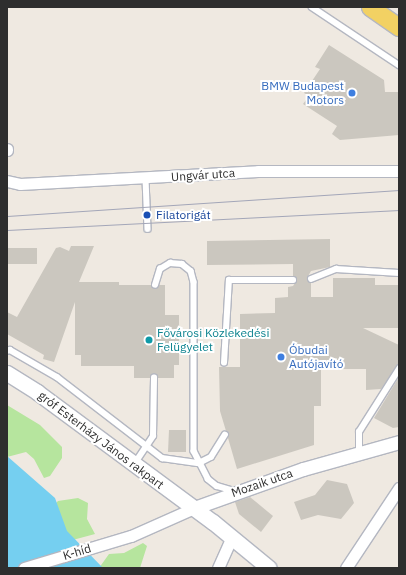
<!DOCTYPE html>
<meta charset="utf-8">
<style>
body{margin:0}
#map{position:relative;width:406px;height:575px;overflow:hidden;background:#efe9e1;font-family:"IBM Plex Sans",sans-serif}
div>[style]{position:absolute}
.green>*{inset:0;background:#b6e59e}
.water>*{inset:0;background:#75cff0}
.building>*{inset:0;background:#cbc7bf}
.roads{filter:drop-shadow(1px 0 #b4b7c1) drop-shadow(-1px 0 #b4b7c1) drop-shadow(0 1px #b4b7c1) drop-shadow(0 -1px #b4b7c1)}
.service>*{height:5.5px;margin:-2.75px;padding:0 2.75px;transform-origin:2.75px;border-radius:2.75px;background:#fff}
.minor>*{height:11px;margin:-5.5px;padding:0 5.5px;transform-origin:5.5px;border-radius:5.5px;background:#fff}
.tertiary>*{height:13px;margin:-6.5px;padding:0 6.5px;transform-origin:6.5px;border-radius:6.5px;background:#fff}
.secondary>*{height:15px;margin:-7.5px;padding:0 7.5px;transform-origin:7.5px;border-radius:7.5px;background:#fff}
.primary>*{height:17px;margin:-8.5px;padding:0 8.5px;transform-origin:8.5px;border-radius:8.5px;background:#f2d163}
.tram>*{height:1px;margin:-0.5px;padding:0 0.5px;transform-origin:0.5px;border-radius:0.5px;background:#a3a6b8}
.dots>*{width:11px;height:11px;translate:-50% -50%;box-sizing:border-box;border:2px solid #fff;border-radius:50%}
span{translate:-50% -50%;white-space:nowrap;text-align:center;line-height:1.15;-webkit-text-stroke:4px #fff;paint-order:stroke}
.shop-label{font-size:12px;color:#366cbe}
.right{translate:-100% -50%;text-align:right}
.left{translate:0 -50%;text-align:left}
.street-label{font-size:12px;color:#2e2e2e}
.transit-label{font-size:12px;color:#164399}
.culture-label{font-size:12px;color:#0d838f}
.frame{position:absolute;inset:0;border:8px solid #2e2e2e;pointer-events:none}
</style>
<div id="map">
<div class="green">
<i style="clip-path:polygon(7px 405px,40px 425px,62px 447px,62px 458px,50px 476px,44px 478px,34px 459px,26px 452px,7px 457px)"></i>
<i style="clip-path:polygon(78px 498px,88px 503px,87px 519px,95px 534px,69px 541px,51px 508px,58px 501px)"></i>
<i style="clip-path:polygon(143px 543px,147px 546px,140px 568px,99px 568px,109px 554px,124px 553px)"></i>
</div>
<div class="water">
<i style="clip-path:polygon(7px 456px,55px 498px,67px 531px,103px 568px,7px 568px)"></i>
</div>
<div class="building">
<i style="clip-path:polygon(329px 45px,384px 80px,385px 92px,399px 92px,399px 135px,340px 140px,332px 134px,337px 126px,303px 104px,309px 96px,304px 93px,320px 69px,315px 67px)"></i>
<i style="clip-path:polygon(330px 239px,330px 267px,311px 271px,307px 278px,311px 283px,311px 297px,333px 297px,333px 278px,375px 278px,375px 285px,399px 285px,399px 328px,363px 328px,399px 345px,399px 365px,381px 389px,366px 390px,366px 369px,321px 369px,321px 406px,314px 406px,314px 445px,237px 469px,228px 438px,229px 433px,226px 431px,220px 411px,219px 367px,240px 367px,240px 314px,275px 313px,275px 298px,288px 297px,288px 287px,293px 286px,297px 280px,293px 276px,293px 264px,207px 265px,207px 241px)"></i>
<i style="clip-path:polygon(71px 246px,94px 246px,79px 282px,119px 282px,119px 285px,151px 285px,156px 289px,159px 285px,165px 285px,165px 315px,179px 315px,179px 365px,174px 365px,174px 378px,158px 378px,154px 374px,150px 378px,134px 378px,134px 366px,81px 366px,81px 355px,75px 355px,75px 302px,54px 362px,43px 359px,44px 355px,7px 334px,7px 312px,17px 317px,56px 248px,60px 247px,69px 251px)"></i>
<i style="clip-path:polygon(7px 248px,37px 248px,37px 264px,7px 264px)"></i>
<i style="clip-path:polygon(399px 377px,399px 427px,393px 428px,374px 418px)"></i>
<i style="clip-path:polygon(169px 430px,186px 430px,186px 452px,168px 452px)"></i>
<i style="clip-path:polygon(327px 480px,347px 484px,354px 503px,341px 519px,318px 515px,301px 520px,294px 502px,315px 495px)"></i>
<i style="clip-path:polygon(250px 497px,273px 516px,261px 532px,239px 514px,235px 502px)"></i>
</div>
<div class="roads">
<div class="service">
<i style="left:312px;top:7px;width:105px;rotate:33.7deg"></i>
<i style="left:146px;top:179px;width:50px;rotate:87.7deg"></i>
<i style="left:311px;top:279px;width:27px;rotate:-22deg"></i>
<i style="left:336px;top:269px;width:63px;rotate:3.6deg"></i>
<i style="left:155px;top:285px;width:17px;rotate:-73deg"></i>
<i style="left:160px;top:269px;width:12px;rotate:-31deg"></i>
<i style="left:170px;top:263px;width:12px;rotate:5deg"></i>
<i style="left:182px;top:264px;width:11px;rotate:38deg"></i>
<i style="left:191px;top:271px;width:11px;rotate:75deg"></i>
<i style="left:194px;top:282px;width:169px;rotate:90deg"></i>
<i style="left:194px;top:451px;width:31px;rotate:63deg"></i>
<i style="left:208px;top:479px;width:11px;rotate:38deg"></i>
<i style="left:217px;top:486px;width:18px;rotate:16deg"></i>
<i style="left:7px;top:351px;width:3px;rotate:-18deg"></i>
<i style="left:10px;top:350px;width:54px;rotate:29.9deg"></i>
<i style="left:57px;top:377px;width:133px;rotate:37.6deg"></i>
<i style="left:162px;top:458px;width:37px;rotate:8deg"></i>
<i style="left:199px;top:463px;width:13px;rotate:-27deg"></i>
<i style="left:211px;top:457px;width:26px;rotate:-58deg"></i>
<i style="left:224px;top:363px;width:83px;rotate:-86.6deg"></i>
<i style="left:229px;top:280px;width:64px"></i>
<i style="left:359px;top:453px;width:21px;rotate:-90deg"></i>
<i style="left:359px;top:432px;width:75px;rotate:-57.6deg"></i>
<i style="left:135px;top:463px;width:32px;rotate:-56deg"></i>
<i style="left:153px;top:436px;width:58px;rotate:-89deg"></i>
</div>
<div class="minor">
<i style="left:7px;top:150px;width:1px;rotate:-90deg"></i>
<i style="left:7px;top:181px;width:13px;rotate:13deg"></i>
<i style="left:20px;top:184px;width:238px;rotate:-3.1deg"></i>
<i style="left:258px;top:171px;width:141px"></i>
<i style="left:24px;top:568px;width:112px;rotate:-16.7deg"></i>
<i style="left:131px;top:536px;width:69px;rotate:-24deg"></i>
<i style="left:218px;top:568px;width:34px;rotate:-66deg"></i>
<i style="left:346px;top:568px;width:96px;rotate:-56.5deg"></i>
</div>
<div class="tertiary">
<i style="left:194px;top:508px;width:116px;rotate:-19.7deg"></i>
<i style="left:303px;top:469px;width:100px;rotate:-15.7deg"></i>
</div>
<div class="secondary">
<i style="left:7px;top:373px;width:36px;rotate:32deg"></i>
<i style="left:37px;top:392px;width:219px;rotate:36.5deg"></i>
<i style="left:213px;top:522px;width:72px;rotate:39.4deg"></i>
</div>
<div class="primary">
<i style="left:370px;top:7px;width:35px;rotate:35deg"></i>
</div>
</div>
<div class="tram">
<i style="left:7px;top:216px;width:393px;rotate:-3.8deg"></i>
<i style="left:7px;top:230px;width:393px;rotate:-2.9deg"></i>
</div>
<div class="dots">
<i style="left:352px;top:93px;background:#3f7fe0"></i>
<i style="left:147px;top:215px;background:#1a4fb4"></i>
<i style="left:149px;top:340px;background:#0f9aa8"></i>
<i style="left:281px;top:357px;background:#3f7fe0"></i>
</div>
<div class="shop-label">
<span class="right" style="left:344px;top:93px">BMW Budapest<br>Motors</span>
<span class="left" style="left:289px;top:357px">Óbudai<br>Autójavító</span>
</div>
<div class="street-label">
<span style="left:203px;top:175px;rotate:-4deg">Ungvár utca</span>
<span style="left:101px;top:440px;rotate:37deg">gróf Esterházy János rakpart</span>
<span style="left:262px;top:483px;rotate:-19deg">Mozaik utca</span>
<span style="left:77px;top:552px;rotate:-17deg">K-híd</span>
</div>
<div class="transit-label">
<span class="left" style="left:156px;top:215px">Filatorigát</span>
</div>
<div class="culture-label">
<span class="left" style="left:157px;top:340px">Fővárosi Közlekedési<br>Felügyelet</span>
</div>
<div class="frame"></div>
</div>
